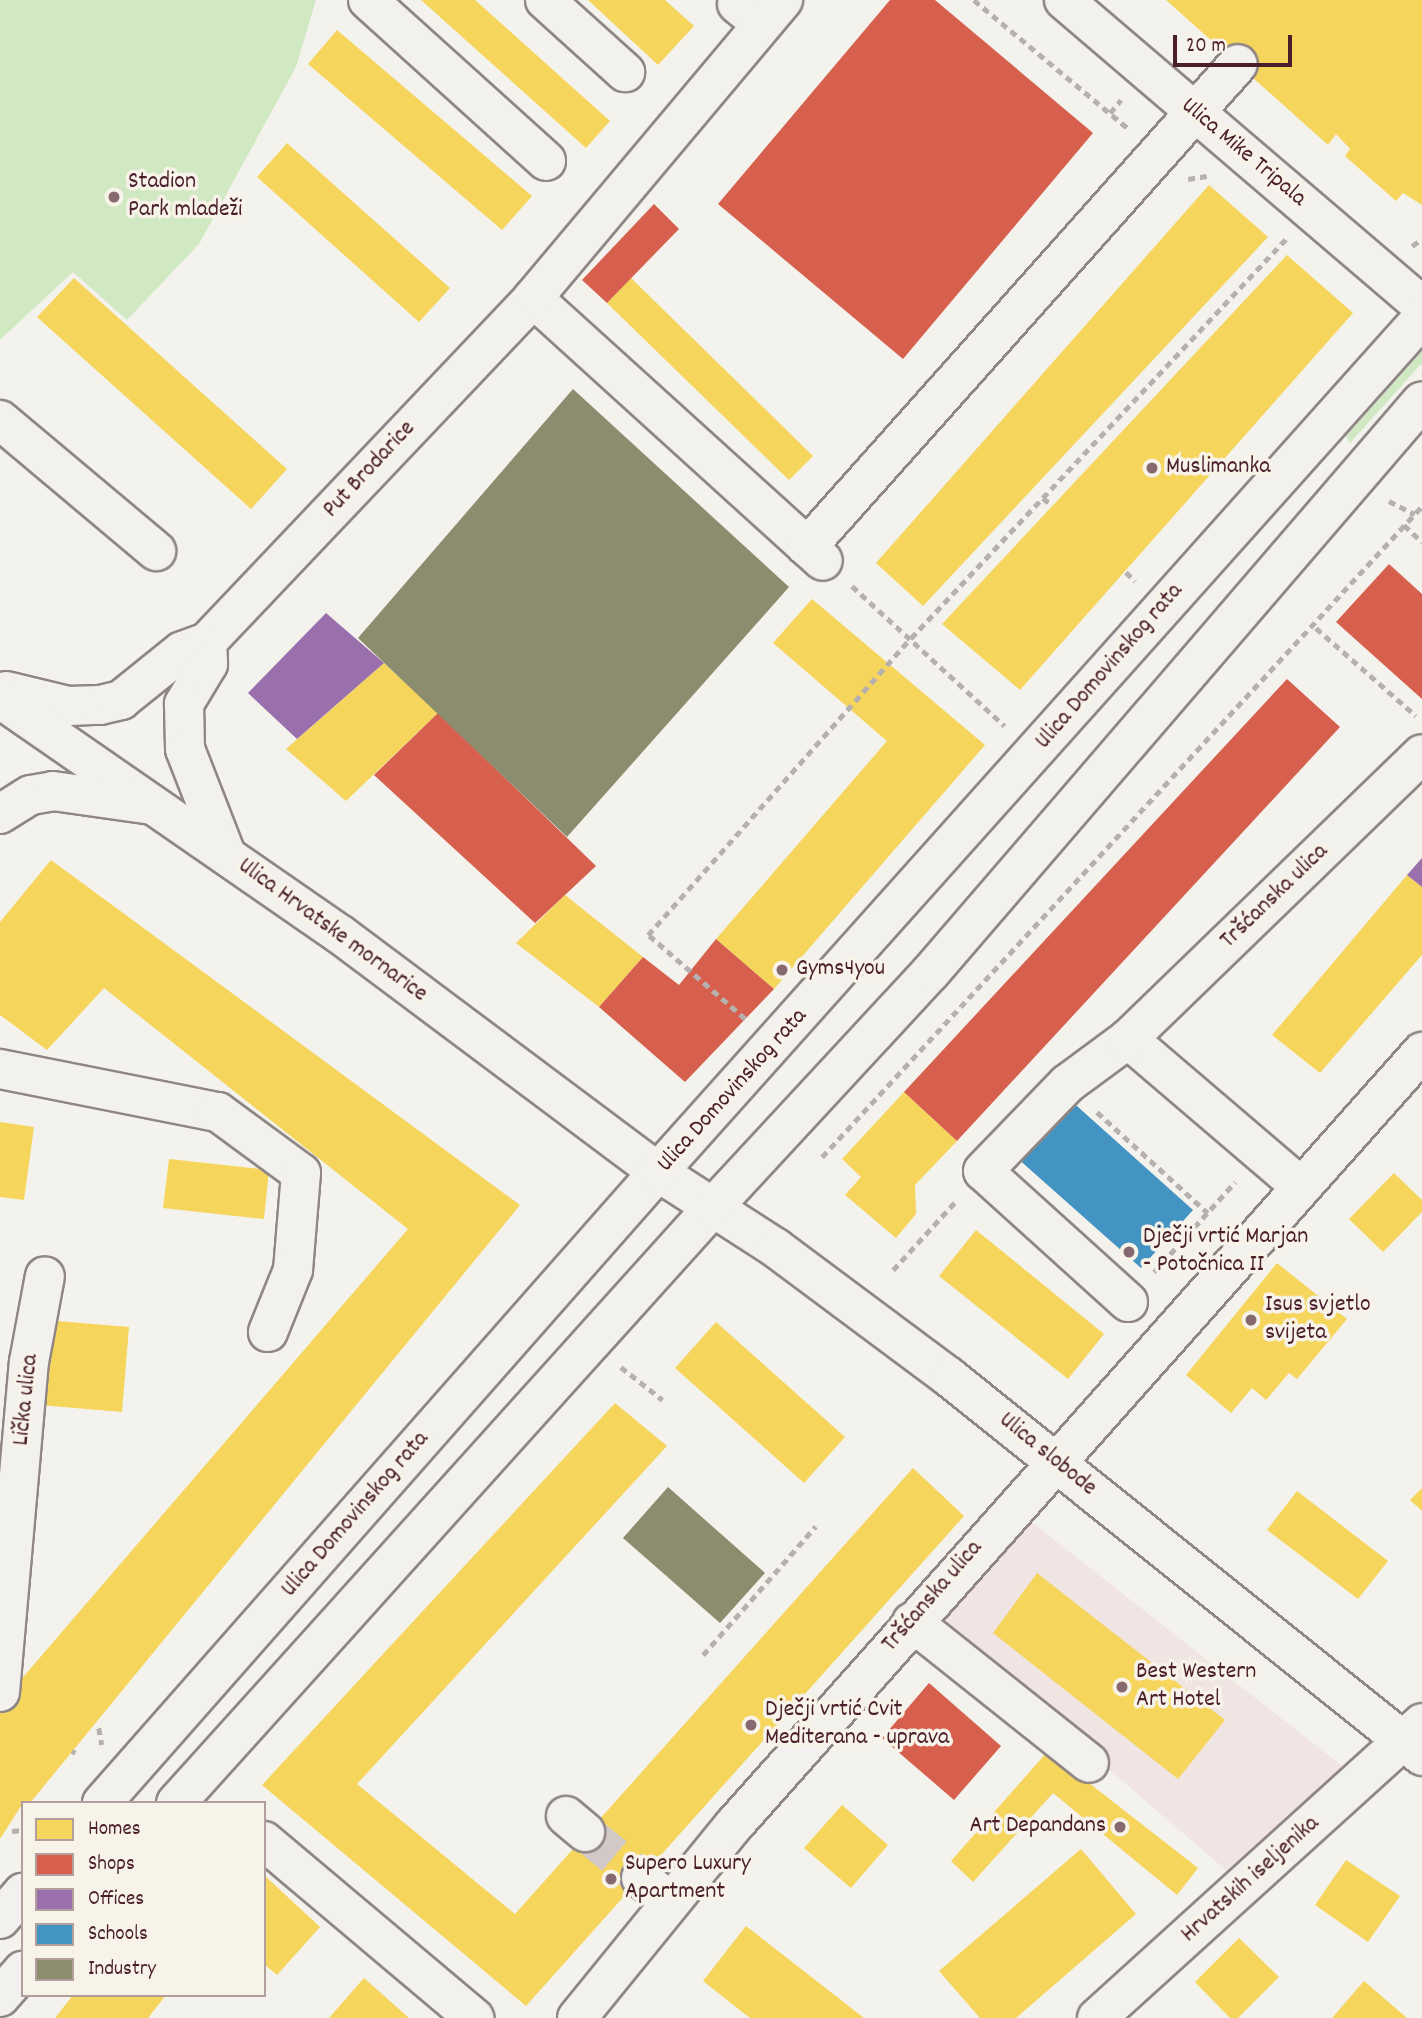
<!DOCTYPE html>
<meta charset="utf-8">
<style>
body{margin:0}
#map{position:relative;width:1422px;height:2018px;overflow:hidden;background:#f4f2ec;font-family:Dekko,sans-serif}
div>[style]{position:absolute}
.built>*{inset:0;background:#f0e5e2}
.green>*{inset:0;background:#d0e9c3}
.homes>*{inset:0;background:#f6d55c}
.shops>*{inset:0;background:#d6604d}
.offices>*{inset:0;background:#9970ab}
.schools>*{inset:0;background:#4393c3}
.industry>*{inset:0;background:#8c8c6e}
.minor-tunnel>*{height:38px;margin-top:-19px;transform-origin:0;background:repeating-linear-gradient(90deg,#d2c8c5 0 38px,transparent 0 57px)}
.path>*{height:4.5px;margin-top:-2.25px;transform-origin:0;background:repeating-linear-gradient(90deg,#b6b0ae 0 7px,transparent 0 12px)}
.roads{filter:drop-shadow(2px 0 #8f8685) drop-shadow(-2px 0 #8f8685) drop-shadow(0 2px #8f8685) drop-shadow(0 -2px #8f8685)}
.minor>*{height:38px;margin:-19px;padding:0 19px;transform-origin:19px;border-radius:19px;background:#f2f1ed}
.major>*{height:38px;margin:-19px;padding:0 19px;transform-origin:19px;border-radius:19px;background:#f2f1ed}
.dots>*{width:19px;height:19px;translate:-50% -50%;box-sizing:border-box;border:4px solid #f7f3e8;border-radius:50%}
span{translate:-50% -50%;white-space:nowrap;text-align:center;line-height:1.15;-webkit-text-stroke:7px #f7f3e8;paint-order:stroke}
.street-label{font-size:24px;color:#4a1f2b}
.poi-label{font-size:24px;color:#4a1f2b}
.left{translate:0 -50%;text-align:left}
.right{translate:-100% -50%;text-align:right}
.legend{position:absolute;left:21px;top:1801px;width:245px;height:196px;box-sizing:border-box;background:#f7f3e8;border:2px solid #b29e9c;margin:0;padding:9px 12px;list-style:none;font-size:21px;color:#4a1f2b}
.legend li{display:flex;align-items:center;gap:14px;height:35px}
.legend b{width:35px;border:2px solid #b29e9c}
.scale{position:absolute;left:1173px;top:35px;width:119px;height:32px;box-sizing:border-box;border:4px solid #4a1f2b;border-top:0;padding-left:9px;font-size:21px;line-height:24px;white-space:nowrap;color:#4a1f2b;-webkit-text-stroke:5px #f7f3e8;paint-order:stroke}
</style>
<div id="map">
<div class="built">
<i style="clip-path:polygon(1024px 1516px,1351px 1773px,1235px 1878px,934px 1619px)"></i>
</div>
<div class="green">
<i style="clip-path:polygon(0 0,316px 0,296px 67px,199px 244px,127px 320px,73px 272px,0 340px)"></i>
<i style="clip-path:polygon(1422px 351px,1422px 363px,1350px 443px,1346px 436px)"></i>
</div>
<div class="homes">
<i style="clip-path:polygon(421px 0,475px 0,610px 121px,586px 148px)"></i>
<i style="clip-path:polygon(588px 0,665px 0,694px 26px,658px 65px)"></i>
<i style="clip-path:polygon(1166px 0,1422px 0,1422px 205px,1403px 193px,1396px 201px,1345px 156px,1350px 149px,1336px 134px,1328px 145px)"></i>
<i style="clip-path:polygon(337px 30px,532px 196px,502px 230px,308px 64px)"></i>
<i style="clip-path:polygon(287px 143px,450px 288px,419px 322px,257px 177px)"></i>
<i style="clip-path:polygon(1209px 185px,1268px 237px,923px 606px,876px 563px)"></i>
<i style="clip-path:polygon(1287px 255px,1353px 313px,1020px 690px,942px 624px)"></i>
<i style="clip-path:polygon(74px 278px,287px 469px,251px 509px,37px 317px)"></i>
<i style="clip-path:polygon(631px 278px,813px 456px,789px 480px,607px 303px)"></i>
<i style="clip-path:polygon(812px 599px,985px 745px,774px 989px,716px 939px,887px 741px,773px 643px)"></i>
<i style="clip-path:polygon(384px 663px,438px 713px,346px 801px,286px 749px)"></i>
<i style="clip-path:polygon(51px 860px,520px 1205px,30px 1803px,23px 1803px,0 1839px,0 1704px,408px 1229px,104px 988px,47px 1050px,0 1015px,0 922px)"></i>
<i style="clip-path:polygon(1407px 875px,1422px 887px,1422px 955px,1320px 1073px,1272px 1035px)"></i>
<i style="clip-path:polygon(565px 895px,643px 957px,599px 1007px,516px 943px)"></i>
<i style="clip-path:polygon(904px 1092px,957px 1141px,915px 1185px,916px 1214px,896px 1238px,845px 1195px,861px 1177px,842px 1159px)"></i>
<i style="clip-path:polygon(0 1122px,34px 1127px,24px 1200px,0 1197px)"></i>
<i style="clip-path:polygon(169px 1159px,269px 1170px,264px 1219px,163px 1208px)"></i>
<i style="clip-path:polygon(1394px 1173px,1422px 1200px,1422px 1212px,1383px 1252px,1349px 1219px)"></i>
<i style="clip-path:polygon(976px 1230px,1104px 1334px,1068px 1379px,939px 1276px)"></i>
<i style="clip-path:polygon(1277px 1263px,1347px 1319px,1297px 1379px,1289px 1373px,1266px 1400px,1252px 1388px,1231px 1413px,1186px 1375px)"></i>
<i style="clip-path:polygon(46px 1320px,129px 1327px,122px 1412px,39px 1405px)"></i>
<i style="clip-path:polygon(716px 1322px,845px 1437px,804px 1483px,675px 1368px)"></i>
<i style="clip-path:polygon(615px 1403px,667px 1446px,357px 1784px,515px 1914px,913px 1468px,964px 1516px,526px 2006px,262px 1785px)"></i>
<i style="clip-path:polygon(1422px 1488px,1422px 1511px,1410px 1500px)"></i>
<i style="clip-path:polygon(1297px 1491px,1388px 1561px,1358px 1599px,1267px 1530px)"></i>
<i style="clip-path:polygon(1037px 1573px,1225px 1720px,1178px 1779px,993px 1633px)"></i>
<i style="clip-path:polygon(1048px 1751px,1198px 1868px,1177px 1895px,1053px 1793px,973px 1882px,951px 1861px)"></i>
<i style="clip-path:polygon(842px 1805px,888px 1845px,851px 1888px,804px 1848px)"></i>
<i style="clip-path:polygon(1081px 1849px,1136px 1914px,1016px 2018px,980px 2018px,939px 1971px)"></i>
<i style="clip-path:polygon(1346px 1860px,1400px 1896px,1368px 1942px,1315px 1905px)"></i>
<i style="clip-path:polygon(264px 1875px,320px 1927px,277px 1975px,264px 1964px)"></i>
<i style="clip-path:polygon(746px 1926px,864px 2018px,750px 2018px,703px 1981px)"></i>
<i style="clip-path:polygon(1239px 1938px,1279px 1977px,1238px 2018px,1230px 2018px,1195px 1982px)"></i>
<i style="clip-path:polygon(364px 1978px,409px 2018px,329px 2018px)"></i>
<i style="clip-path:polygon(1364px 1981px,1407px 2018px,1332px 2018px)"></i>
<i style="clip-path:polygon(73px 1995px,166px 1995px,148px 2018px,55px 2018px)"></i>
</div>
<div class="shops">
<i style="clip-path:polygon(890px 0,935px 0,1093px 133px,903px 359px,718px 204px)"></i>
<i style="clip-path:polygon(654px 204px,679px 229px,607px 303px,582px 280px)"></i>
<i style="clip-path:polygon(1389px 564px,1422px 594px,1422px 699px,1336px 622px)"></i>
<i style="clip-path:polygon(1287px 679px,1340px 727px,957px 1141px,904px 1092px)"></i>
<i style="clip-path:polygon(438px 713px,596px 866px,535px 923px,374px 775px)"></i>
<i style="clip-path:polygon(716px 939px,774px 989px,685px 1082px,599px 1007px,643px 957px,679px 985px)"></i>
<i style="clip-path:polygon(929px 1683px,1001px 1746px,954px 1800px,882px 1738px)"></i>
</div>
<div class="offices">
<i style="clip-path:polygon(326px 613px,384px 663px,297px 739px,248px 693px)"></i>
<i style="clip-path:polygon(1422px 858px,1422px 887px,1407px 875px)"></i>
</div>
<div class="schools">
<i style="clip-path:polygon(1068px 1098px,1193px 1210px,1141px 1268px,1016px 1157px)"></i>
</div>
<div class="industry">
<i style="clip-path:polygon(573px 389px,789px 587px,567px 837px,358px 638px)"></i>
<i style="clip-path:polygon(668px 1487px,765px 1573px,720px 1623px,623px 1538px)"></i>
</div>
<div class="minor-tunnel">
<i style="left:585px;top:1832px;width:72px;rotate:39.4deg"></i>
</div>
<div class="path">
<i style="left:974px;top:0;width:202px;rotate:39.8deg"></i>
<i style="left:1110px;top:113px;width:17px;rotate:-50deg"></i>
<i style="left:1188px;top:179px;width:19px;rotate:-9deg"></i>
<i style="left:1412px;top:246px;width:12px;rotate:-35deg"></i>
<i style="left:1043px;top:498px;width:11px;rotate:38deg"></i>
<i style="left:1389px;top:501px;width:29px;rotate:27deg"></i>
<i style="left:1404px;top:525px;width:25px;rotate:43deg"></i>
<i style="left:1126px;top:572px;width:13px;rotate:45deg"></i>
<i style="left:852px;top:586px;width:207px;rotate:42.5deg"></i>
<i style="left:1316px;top:628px;width:133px;rotate:41.3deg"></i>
<i style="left:745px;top:1019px;width:128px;rotate:-139.1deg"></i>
<i style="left:648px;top:935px;width:397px;rotate:-48.5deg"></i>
<i style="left:911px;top:638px;width:548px;rotate:-46.78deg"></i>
<i style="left:1097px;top:1112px;width:150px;rotate:42.3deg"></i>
<i style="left:822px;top:1157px;width:885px;rotate:-47.33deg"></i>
<i style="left:893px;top:1270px;width:93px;rotate:-47.6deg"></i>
<i style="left:1154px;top:1272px;width:121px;rotate:-48deg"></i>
<i style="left:621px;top:1367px;width:53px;rotate:38.2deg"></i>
<i style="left:703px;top:1655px;width:171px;rotate:-48.8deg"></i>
<i style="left:99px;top:1728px;width:17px;rotate:80deg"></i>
<i style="left:72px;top:1751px;width:4px;rotate:27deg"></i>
<i style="left:12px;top:1831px;width:11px;rotate:-5deg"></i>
</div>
<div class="roads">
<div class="minor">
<i style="left:368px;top:0;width:240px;rotate:42.1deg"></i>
<i style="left:545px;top:0;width:108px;rotate:42deg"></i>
<i style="left:1064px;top:0;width:471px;rotate:40.5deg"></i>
<i style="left:737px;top:4px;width:32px;rotate:39deg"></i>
<i style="left:533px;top:298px;width:391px;rotate:42.2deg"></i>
<i style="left:0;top:420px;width:204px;rotate:40deg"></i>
<i style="left:807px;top:547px;width:647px;rotate:-48.26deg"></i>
<i style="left:207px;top:642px;width:474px;rotate:-46.5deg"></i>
<i style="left:533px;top:298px;width:389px;rotate:-50deg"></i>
<i style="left:1128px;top:1039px;width:226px;rotate:40.5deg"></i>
<i style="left:0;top:1069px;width:222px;rotate:11.2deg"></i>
<i style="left:218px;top:1112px;width:103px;rotate:36.3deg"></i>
<i style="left:301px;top:1173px;width:97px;rotate:94.7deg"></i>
<i style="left:293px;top:1270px;width:67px;rotate:112deg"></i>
<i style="left:1128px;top:1302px;width:195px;rotate:-137.9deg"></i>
<i style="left:983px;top:1171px;width:121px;rotate:-46deg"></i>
<i style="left:1067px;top:1084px;width:76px;rotate:-36.4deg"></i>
<i style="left:1128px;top:1039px;width:409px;rotate:-44.1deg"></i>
<i style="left:912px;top:1622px;width:226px;rotate:38.5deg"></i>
<i style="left:0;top:1692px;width:331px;rotate:-85deg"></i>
<i style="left:29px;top:1362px;width:87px;rotate:-79.5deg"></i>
<i style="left:102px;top:1803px;width:841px;rotate:-48.62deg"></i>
<i style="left:176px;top:1803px;width:805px;rotate:-47.97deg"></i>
<i style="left:566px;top:1816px;width:25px;rotate:40deg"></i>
<i style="left:264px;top:1841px;width:275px;rotate:40.1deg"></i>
<i style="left:641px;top:1878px;width:38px;rotate:39deg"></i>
<i style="left:0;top:1919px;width:35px;rotate:-49deg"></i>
<i style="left:0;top:1997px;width:35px;rotate:-49deg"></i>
<i style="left:577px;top:2018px;width:249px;rotate:-50.9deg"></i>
<i style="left:734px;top:1825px;width:1035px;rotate:-48.33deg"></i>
<i style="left:1097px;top:2018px;width:439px;rotate:-42.2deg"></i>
</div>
<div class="major">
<i style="left:6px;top:691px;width:64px;rotate:13.6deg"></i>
<i style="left:68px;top:706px;width:32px;rotate:-2deg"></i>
<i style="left:100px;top:705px;width:22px;rotate:-13deg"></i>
<i style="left:121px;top:700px;width:78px;rotate:-38.8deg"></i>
<i style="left:182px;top:651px;width:27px;rotate:-20deg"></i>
<i style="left:207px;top:642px;width:22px;rotate:87deg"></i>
<i style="left:208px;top:664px;width:47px;rotate:121deg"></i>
<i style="left:184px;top:704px;width:45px;rotate:88.7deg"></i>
<i style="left:185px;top:749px;width:113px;rotate:68.7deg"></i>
<i style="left:0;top:699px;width:415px;rotate:34.7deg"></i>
<i style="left:341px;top:935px;width:396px;rotate:36.8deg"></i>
<i style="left:658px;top:1172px;width:140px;rotate:32.8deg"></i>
<i style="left:776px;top:1248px;width:216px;rotate:36.7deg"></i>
<i style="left:949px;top:1377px;width:606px;rotate:38.7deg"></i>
<i style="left:0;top:814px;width:36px;rotate:-32deg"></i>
<i style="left:31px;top:795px;width:22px;rotate:-10deg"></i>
<i style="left:53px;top:791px;width:100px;rotate:8deg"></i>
<i style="left:658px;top:1172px;width:1146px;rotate:-48.18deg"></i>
<i style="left:715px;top:1205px;width:316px;rotate:-47.2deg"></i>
<i style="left:930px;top:973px;width:754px;rotate:-49.3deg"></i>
</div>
</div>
<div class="dots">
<i style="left:114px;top:197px;background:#86696f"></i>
<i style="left:1152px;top:468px;background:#86696f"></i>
<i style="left:782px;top:970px;background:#86696f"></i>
<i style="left:1129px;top:1252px;background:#86696f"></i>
<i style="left:1251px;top:1320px;background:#86696f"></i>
<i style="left:1122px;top:1687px;background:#86696f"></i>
<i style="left:751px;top:1725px;background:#86696f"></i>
<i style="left:1120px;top:1827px;background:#86696f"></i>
<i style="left:611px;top:1879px;background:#86696f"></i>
</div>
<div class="street-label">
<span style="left:1243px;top:153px;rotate:40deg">Ulica Mike Tripala</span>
<span style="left:370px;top:470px;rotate:-47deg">Put Brodarice</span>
<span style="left:1110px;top:667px;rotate:-49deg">Ulica Domovinskog rata</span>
<span style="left:1275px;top:897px;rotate:-44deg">Tršćanska ulica</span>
<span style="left:332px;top:931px;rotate:36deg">Ulica Hrvatske mornarice</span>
<span style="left:733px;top:1091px;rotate:-48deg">Ulica Domovinskog rata</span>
<span style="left:27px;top:1400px;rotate:-84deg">Lička ulica</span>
<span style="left:1047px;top:1455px;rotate:39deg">Ulica slobode</span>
<span style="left:356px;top:1515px;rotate:-49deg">Ulica Domovinskog rata</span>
<span style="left:933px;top:1597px;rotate:-49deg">Tršćanska ulica</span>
<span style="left:1251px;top:1880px;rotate:-42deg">Hrvatskih iseljenika</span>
</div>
<div class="poi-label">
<span class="left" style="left:128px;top:197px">Stadion<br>Park mladeži</span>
<span class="left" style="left:1166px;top:468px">Muslimanka</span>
<span class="left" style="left:796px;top:970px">Gyms4you</span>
<span class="left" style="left:1143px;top:1252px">Dječji vrtić Marjan<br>- Potočnica II</span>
<span class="left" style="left:1265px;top:1320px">Isus svjetlo<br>svijeta</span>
<span class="left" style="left:1136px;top:1687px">Best Western<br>Art Hotel</span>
<span class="left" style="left:765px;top:1725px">Dječji vrtić Cvit<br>Mediterana - uprava</span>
<span class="right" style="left:1106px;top:1827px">Art Depandans</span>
<span class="left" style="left:625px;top:1879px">Supero Luxury<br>Apartment</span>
</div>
<ul class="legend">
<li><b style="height:19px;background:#f6d55c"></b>Homes</li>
<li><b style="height:19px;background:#d6604d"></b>Shops</li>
<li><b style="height:19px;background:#9970ab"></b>Offices</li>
<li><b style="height:19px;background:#4393c3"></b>Schools</li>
<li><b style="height:19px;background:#8c8c6e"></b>Industry</li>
</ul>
<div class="scale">20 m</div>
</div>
